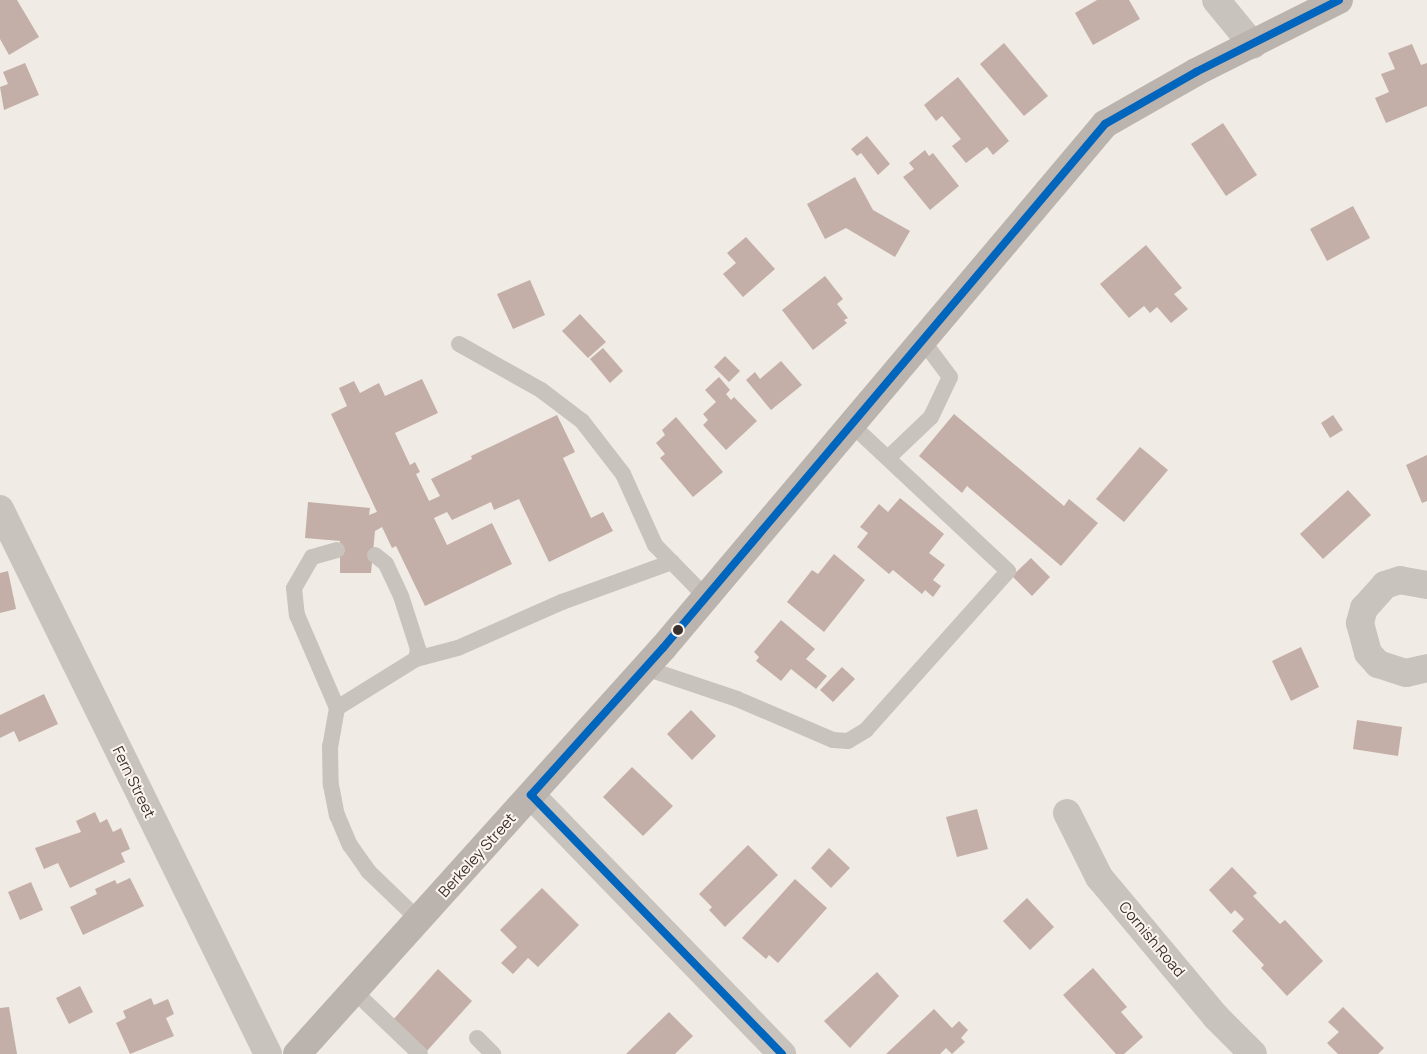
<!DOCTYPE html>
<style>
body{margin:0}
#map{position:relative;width:1427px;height:1054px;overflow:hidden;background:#f0ebe5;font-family:Manrope,sans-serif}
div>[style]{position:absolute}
.building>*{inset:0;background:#c3afa7}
.lane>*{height:16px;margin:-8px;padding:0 8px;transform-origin:8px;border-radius:8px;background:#c9c3be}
.street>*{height:28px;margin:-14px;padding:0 14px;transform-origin:14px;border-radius:14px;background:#c9c3be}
.secondary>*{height:28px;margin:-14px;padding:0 14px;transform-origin:14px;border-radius:14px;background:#bab3ae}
.bus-1>*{height:8px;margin:-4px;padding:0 4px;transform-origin:4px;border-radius:4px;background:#0065bd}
.dots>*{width:14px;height:14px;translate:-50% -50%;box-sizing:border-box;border:2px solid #fbf5ee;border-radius:50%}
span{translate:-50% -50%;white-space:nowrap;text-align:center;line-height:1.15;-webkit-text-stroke:4px #fbf5ee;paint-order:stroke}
.street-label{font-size:15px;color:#3b302b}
</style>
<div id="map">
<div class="building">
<i style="clip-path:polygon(0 0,17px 0,39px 37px,9px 55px,0 39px)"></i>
<i style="clip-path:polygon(1097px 0,1129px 0,1140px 19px,1093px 45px,1075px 13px)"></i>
<i style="clip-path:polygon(1004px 43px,1048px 96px,1024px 116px,980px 64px)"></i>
<i style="clip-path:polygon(1412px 44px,1421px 65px,1427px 63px,1427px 106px,1386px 123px,1375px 98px,1389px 92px,1381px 74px,1395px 69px,1388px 53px)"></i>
<i style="clip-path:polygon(25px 63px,39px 95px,4px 110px,0 87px,8px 84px,3px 72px)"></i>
<i style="clip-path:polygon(958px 77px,1009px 141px,993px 155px,987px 147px,966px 163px,952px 146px,961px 139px,942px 116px,936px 121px,924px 105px)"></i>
<i style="clip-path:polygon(1223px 123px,1257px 175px,1226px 196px,1191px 144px)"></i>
<i style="clip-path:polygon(867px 136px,890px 164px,878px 175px,861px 153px,857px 156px,851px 149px)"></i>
<i style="clip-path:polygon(925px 150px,929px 156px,933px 153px,959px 186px,930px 210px,903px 177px,914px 169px,909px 163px)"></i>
<i style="clip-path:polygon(855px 177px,873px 210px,910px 231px,895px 257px,846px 228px,825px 239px,807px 204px)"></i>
<i style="clip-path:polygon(1353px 206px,1370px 238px,1327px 261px,1310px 229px)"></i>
<i style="clip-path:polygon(746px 237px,775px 269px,743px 297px,723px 274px,736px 263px,727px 253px)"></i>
<i style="clip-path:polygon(1146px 245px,1182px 288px,1174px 294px,1188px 309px,1171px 323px,1157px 307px,1150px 313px,1144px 306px,1129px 318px,1100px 284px)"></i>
<i style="clip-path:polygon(825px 276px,843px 299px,837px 304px,848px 318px,844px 320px,847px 323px,813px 350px,782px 310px)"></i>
<i style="clip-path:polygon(530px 280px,545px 315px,513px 329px,497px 294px)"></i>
<i style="clip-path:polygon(580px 314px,606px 342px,588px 358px,562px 331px)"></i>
<i style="clip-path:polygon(603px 348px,623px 371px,610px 383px,590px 359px)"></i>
<i style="clip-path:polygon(725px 356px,740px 371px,729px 382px,714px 367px)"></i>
<i style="clip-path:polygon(781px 361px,802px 385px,771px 410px,746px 380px,755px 372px,760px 379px)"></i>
<i style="clip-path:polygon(719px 377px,730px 390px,726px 394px,731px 400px,734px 397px,757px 421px,726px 450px,703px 425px,708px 420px,703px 414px,716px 402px,705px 390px)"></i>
<i style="clip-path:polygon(422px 379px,438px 413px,395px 433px,410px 465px,415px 462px,420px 472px,416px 474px,429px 501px,440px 496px,431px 479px,472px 459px,471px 456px,557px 415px,575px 452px,563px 458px,591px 518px,603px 512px,613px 531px,549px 562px,519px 499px,494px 510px,491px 502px,452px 520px,447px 512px,434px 518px,447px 545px,492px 523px,512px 564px,425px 606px,396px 546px,392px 548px,382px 527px,375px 531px,371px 573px,340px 573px,340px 541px,305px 538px,308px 502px,370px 508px,369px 515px,377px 512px,331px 414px,347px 406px,339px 388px,354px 381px,360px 393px,379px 383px,385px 396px)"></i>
<i style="clip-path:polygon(954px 414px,1064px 506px,1069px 499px,1098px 523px,1061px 566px,967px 486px,962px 493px,919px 456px)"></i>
<i style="clip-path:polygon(1333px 415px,1343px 430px,1330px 438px,1321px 423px)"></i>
<i style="clip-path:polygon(676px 417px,723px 472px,693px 497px,660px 458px,665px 454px,656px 443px,665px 435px,662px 430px)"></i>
<i style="clip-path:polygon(1140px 447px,1168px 470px,1124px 522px,1096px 499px)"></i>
<i style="clip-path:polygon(1427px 455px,1427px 501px,1422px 503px,1406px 465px)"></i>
<i style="clip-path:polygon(1348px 490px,1371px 515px,1323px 559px,1300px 534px)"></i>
<i style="clip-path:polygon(900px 498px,944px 534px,929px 553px,945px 565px,933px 580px,941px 586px,933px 597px,925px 590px,922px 594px,893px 570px,889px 574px,857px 547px,868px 533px,860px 527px,879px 504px,888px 512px)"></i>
<i style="clip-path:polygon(834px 554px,865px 580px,824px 632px,787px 602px,812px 570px,818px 574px)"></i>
<i style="clip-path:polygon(1031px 558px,1050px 577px,1032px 596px,1012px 576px)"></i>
<i style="clip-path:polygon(8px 571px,16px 609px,0 613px,0 573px)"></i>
<i style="clip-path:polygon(781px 620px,815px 649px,806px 659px,827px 676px,816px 689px,791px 669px,781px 681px,756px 661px,759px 657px,754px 652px)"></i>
<i style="clip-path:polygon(1301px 647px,1319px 687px,1291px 701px,1272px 661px)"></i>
<i style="clip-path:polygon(842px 667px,855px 679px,833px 702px,820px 690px)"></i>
<i style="clip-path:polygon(44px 694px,58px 724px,19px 742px,14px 731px,0 738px,0 715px)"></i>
<i style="clip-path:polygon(691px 710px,716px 736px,692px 760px,667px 734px)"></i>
<i style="clip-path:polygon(1357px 720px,1402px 727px,1398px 756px,1353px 749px)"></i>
<i style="clip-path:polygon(632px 767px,673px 806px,643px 836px,603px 797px)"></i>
<i style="clip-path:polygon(977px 809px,988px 849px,957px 857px,946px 817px)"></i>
<i style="clip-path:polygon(95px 812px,100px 823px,107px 819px,113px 832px,121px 828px,130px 849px,121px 853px,125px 862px,70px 888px,58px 863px,44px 869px,35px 848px,81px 832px,76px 821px)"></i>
<i style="clip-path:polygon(748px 845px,778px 875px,725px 927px,709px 910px,712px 907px,699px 894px)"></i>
<i style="clip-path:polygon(829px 848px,850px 868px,831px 888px,811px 868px)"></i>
<i style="clip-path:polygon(1232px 867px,1257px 893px,1253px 896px,1280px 924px,1285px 920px,1323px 961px,1287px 996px,1261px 968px,1264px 965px,1232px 931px,1244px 919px,1235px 910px,1231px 914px,1209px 890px)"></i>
<i style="clip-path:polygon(130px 878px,144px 906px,83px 935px,70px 907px,97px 894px,95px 889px,115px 880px,117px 884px)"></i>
<i style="clip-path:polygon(795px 879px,827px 908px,778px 963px,769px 955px,766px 959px,742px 938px)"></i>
<i style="clip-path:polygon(31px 882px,43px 910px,20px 920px,8px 892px)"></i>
<i style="clip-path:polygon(542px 888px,579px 925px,538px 967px,528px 958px,513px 974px,501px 963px,517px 947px,500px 930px)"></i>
<i style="clip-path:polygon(1027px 898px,1054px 927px,1030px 950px,1003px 921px)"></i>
<i style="clip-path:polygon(1093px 968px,1127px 1007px,1121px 1012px,1143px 1037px,1124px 1054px,1116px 1054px,1063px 995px)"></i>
<i style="clip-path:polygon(438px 969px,472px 1001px,426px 1052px,392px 1021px)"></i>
<i style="clip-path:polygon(877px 972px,899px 996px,850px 1048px,824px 1021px)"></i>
<i style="clip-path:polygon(80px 986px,93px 1012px,69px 1024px,56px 998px)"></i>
<i style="clip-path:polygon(151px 998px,154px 1005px,168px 999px,174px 1014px,166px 1018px,174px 1036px,130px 1054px,116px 1023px,126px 1018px,123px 1011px)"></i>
<i style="clip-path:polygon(9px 1007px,17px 1054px,0 1054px,0 1008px)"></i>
<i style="clip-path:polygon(1343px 1007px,1384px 1048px,1378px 1054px,1338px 1054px,1327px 1043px,1339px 1032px,1328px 1022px)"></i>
<i style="clip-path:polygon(934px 1009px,952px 1028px,959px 1021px,968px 1030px,961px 1038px,965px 1042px,952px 1054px,946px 1048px,940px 1054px,886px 1054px)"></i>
<i style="clip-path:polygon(669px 1012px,693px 1036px,675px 1054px,626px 1054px)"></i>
</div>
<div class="lane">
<i style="left:459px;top:344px;width:94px;rotate:29.3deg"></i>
<i style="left:541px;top:390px;width:51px;rotate:37.1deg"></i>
<i style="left:582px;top:421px;width:67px;rotate:52.3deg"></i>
<i style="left:623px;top:474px;width:78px;rotate:65.7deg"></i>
<i style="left:655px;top:545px;width:73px;rotate:45.6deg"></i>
<i style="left:888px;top:458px;width:59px;rotate:-43.6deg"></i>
<i style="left:931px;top:417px;width:44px;rotate:-64.6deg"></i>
<i style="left:950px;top:377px;width:45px;rotate:-126.9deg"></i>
<i style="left:337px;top:550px;width:26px;rotate:164deg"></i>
<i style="left:312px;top:557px;width:36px;rotate:120deg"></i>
<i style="left:294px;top:588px;width:27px;rotate:84deg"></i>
<i style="left:297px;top:615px;width:101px;rotate:66.7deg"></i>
<i style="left:375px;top:555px;width:14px;rotate:39deg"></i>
<i style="left:386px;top:564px;width:35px;rotate:65deg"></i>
<i style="left:401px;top:596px;width:56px;rotate:72.2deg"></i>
<i style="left:418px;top:649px;width:10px;rotate:101deg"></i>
<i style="left:416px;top:659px;width:93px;rotate:148.2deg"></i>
<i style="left:337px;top:708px;width:39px;rotate:100deg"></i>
<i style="left:330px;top:746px;width:39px;rotate:89deg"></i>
<i style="left:331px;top:785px;width:31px;rotate:79deg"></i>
<i style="left:337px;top:815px;width:33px;rotate:67deg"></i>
<i style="left:350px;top:845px;width:32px;rotate:55deg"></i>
<i style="left:368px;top:871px;width:71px;rotate:43.9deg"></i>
<i style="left:416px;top:659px;width:43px;rotate:-14.7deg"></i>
<i style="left:458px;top:648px;width:114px;rotate:-23.9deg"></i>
<i style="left:562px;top:602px;width:117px;rotate:-20deg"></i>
<i style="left:645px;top:668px;width:97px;rotate:18.6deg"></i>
<i style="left:737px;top:699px;width:104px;rotate:23.1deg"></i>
<i style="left:833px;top:740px;width:15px;rotate:4deg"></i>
<i style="left:848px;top:741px;width:21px;rotate:-31deg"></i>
<i style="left:866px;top:730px;width:213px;rotate:-48.2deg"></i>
<i style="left:1008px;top:571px;width:214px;rotate:-136.9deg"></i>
<i style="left:354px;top:991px;width:91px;rotate:43.7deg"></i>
<i style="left:477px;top:1038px;width:23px;rotate:45deg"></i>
</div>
<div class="street">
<i style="left:1216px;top:0;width:58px;rotate:50.6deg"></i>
<i style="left:0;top:509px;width:607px;rotate:63.81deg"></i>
<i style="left:1427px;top:585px;width:27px;rotate:-170deg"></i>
<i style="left:1400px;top:580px;width:16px;rotate:162deg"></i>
<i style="left:1385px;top:585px;width:31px;rotate:132deg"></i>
<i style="left:1364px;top:608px;width:16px;rotate:105deg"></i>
<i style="left:1360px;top:623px;width:31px;rotate:75deg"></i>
<i style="left:1368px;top:653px;width:15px;rotate:48deg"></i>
<i style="left:1378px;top:664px;width:29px;rotate:18deg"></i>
<i style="left:1406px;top:673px;width:22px;rotate:-13deg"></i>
<i style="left:531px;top:795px;width:361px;rotate:45.9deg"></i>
<i style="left:1067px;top:813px;width:72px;rotate:63.4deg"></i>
<i style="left:1099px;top:877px;width:182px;rotate:50.1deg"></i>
<i style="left:1216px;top:1017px;width:52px;rotate:45deg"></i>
</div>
<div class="secondary">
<i style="left:297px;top:1054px;width:547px;rotate:-47.97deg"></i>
<i style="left:663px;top:648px;width:686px;rotate:-49.85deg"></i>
<i style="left:1105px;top:124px;width:105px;rotate:-29.7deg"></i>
<i style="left:1196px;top:72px;width:160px;rotate:-26.7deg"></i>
</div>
<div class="bus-1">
<i style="left:782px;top:1054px;width:361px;rotate:-134.1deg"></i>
<i style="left:531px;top:795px;width:198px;rotate:-48.1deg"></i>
<i style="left:663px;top:648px;width:686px;rotate:-49.85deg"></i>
<i style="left:1105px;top:124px;width:105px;rotate:-29.7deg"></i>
<i style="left:1196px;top:72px;width:160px;rotate:-26.7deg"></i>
</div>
<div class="dots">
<i style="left:678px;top:630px;background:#3b302b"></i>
</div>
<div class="street-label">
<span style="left:134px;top:782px;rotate:64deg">Fern Street</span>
<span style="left:477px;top:855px;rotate:-48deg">Berkeley Street</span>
<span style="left:1152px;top:939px;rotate:50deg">Cornish Road</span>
</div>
</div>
